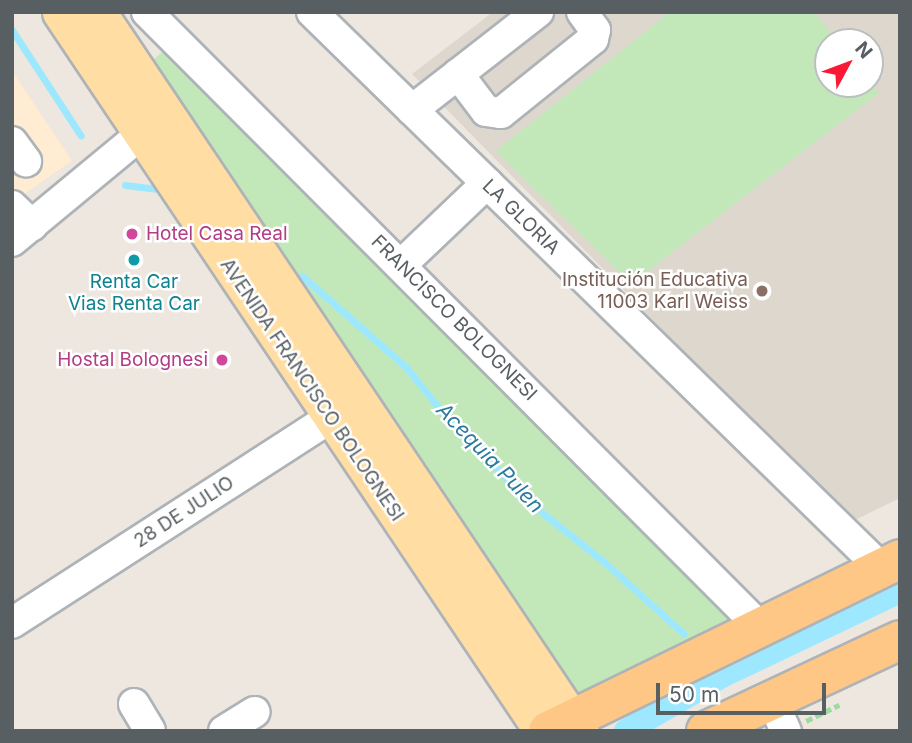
<!DOCTYPE html>
<meta charset="utf-8">
<style>
body{margin:0}
#map{position:relative;width:912px;height:743px;overflow:hidden;background:#ede7df;font-family:Inter,sans-serif}
div>[style]{position:absolute}
.commercial>*{inset:0;background:#ffecd3}
.education>*{inset:0;background:#ddd7ce}
.green>*{inset:0;background:#c2e8b9}
.stream>*{height:7px;margin:-3.5px;padding:0 3.5px;transform-origin:3.5px;border-radius:3.5px;background:#9ee8ff}
.canal>*{height:24px;margin:-12px;padding:0 12px;transform-origin:12px;border-radius:12px;background:#9ee8ff}
.path>*{height:4.5px;margin-top:-2.25px;transform-origin:0;background:repeating-linear-gradient(90deg,#9bdb9e 0 7px,transparent 0 10.5px)}
.roads{filter:drop-shadow(2px 0 #aeb3b7) drop-shadow(-2px 0 #aeb3b7) drop-shadow(0 2px #aeb3b7) drop-shadow(0 -2px #aeb3b7)}
.minor>*{height:30px;margin:-15px;padding:0 15px;transform-origin:15px;border-radius:15px;background:#fff}
.major>*{height:37px;margin:-18.5px;padding:0 18.5px;transform-origin:18.5px;border-radius:18.5px;background:#ffdda3}
.highway>*{height:38px;margin:-19px;padding:0 19px;transform-origin:19px;border-radius:19px;background:#ffc785}
.dots>*{width:19px;height:19px;translate:-50% -50%;box-sizing:border-box;border:4px solid #fff;border-radius:50%}
span{translate:-50% -50%;white-space:nowrap;text-align:center;line-height:1.15;-webkit-text-stroke:5px #fff;paint-order:stroke}
.street-label{font-size:19px;color:#585f62}
.hotel-label{font-size:19px;color:#b23c85}
.left{translate:0 -50%;text-align:left}
.right{translate:-100% -50%;text-align:right}
.education-label{font-size:19px;color:#785e54}
.culture-label{font-size:19px;color:#0d838f}
.water-label{font-size:21px;color:#2c7b9e;font-style:italic}
.frame{position:absolute;inset:0;border:14px solid #585f62;pointer-events:none}
.north{position:absolute;left:814px;top:28px;width:70px;height:70px;box-sizing:border-box;background:#fff;border:2px solid #bcbfc0;border-radius:50%;rotate:49deg;font-size:19px;font-weight:700;line-height:28px;text-align:center;color:#585f62}
.north::after{content:'';display:block;margin:auto;width:24px;height:32px;background:#fa1935;clip-path:polygon(50% 0,100% 100%,50% 72%,0 100%)}
.scale{position:absolute;left:656px;top:683px;width:170px;height:32px;box-sizing:border-box;border:4px solid #585f62;border-top:0;padding-left:9px;font-size:21px;line-height:24px;white-space:nowrap;color:#585f62;-webkit-text-stroke:5px #fff;paint-order:stroke}
</style>
<div id="map">
<div class="commercial">
<i style="clip-path:polygon(12px 71px,72px 161px,12px 202px)"></i>
</div>
<div class="education">
<i style="clip-path:polygon(evenodd,493px 12px,900px 12px,900px 498px,851px 522px,412px 74px,493px 12px,828px 42px,870px 42px,870px 84px,828px 84px,828px 42px)"></i>
</div>
<div class="green">
<i style="clip-path:polygon(670px 12px,814px 12px,838px 42px,828px 42px,828px 84px,870px 82px,879px 93px,631px 284px,496px 151px)"></i>
<i style="clip-path:polygon(164px 50px,738px 619px,566px 699px,145px 68px)"></i>
</div>
<div class="stream">
<i style="left:12px;top:30px;width:126px;rotate:56.9deg"></i>
<i style="left:125px;top:185px;width:31px;rotate:7deg"></i>
<i style="left:302px;top:276px;width:138px;rotate:41.2deg"></i>
<i style="left:406px;top:367px;width:65px;rotate:51.2deg"></i>
<i style="left:447px;top:418px;width:119px;rotate:45.7deg"></i>
<i style="left:530px;top:503px;width:92px;rotate:38.4deg"></i>
<i style="left:602px;top:560px;width:110px;rotate:42.1deg"></i>
<i style="left:715px;top:668px;width:11px;rotate:49deg"></i>
</div>
<div class="canal">
<i style="left:626px;top:731px;width:111px;rotate:-29.8deg"></i>
<i style="left:722px;top:676px;width:197px;rotate:-25.5deg"></i>
</div>
<div class="path">
<i style="left:806px;top:721px;width:37px;rotate:-26deg"></i>
</div>
<div class="roads">
<div class="minor">
<i style="left:147px;top:12px;width:867px;rotate:45.09deg"></i>
<i style="left:312px;top:12px;width:796px;rotate:44.34deg"></i>
<i style="left:458px;top:74px;width:46px;rotate:52.9deg"></i>
<i style="left:486px;top:111px;width:15px;rotate:8deg"></i>
<i style="left:501px;top:113px;width:118px;rotate:-38.8deg"></i>
<i style="left:593px;top:39px;width:9px;rotate:-77deg"></i>
<i style="left:595px;top:30px;width:22px;rotate:-126deg"></i>
<i style="left:412px;top:110px;width:160px;rotate:-37.9deg"></i>
<i style="left:12px;top:142px;width:24px;rotate:54deg"></i>
<i style="left:12px;top:206px;width:28px;rotate:44deg"></i>
<i style="left:12px;top:241px;width:166px;rotate:-39.6deg"></i>
<i style="left:401px;top:265px;width:119px;rotate:-43.6deg"></i>
<i style="left:12px;top:623px;width:402px;rotate:-32.8deg"></i>
<i style="left:772px;top:700px;width:34px;rotate:66deg"></i>
<i style="left:134px;top:704px;width:31px;rotate:59deg"></i>
<i style="left:224px;top:731px;width:36px;rotate:-32deg"></i>
</div>
<div class="major">
<i style="left:61px;top:12px;width:866px;rotate:56.16deg"></i>
<i style="left:97px;top:12px;width:866px;rotate:56.16deg"></i>
</div>
<div class="highway">
<i style="left:548px;top:731px;width:392px;rotate:-26deg"></i>
<i style="left:706px;top:731px;width:214px;rotate:-25.1deg"></i>
</div>
</div>
<div class="dots">
<i style="left:132px;top:234px;background:#d1479c"></i>
<i style="left:134px;top:260px;background:#0f9aa8"></i>
<i style="left:762px;top:291px;background:#8d6e63"></i>
<i style="left:222px;top:360px;background:#d1479c"></i>
</div>
<div class="street-label">
<span style="left:521px;top:217px;rotate:44deg">LA GLORIA</span>
<span style="left:454px;top:318px;rotate:45deg">FRANCISCO BOLOGNESI</span>
<span style="left:312px;top:390px;rotate:56deg">AVENIDA FRANCISCO BOLOGNESI</span>
<span style="left:184px;top:512px;rotate:-33deg">28 DE JULIO</span>
</div>
<div class="hotel-label">
<span class="left" style="left:146px;top:234px">Hotel Casa Real</span>
<span class="right" style="left:208px;top:360px">Hostal Bolognesi</span>
</div>
<div class="education-label">
<span class="right" style="left:748px;top:291px">Institución Educativa<br>11003 Karl Weiss</span>
</div>
<div class="culture-label">
<span style="left:134px;top:293px">Renta Car<br>Vias Renta Car</span>
</div>
<div class="water-label">
<span style="left:490px;top:458px;rotate:46deg">Acequia Pulen</span>
</div>
<div class="frame"></div>
<div class="north">N</div>
<div class="scale">50 m</div>
</div>
